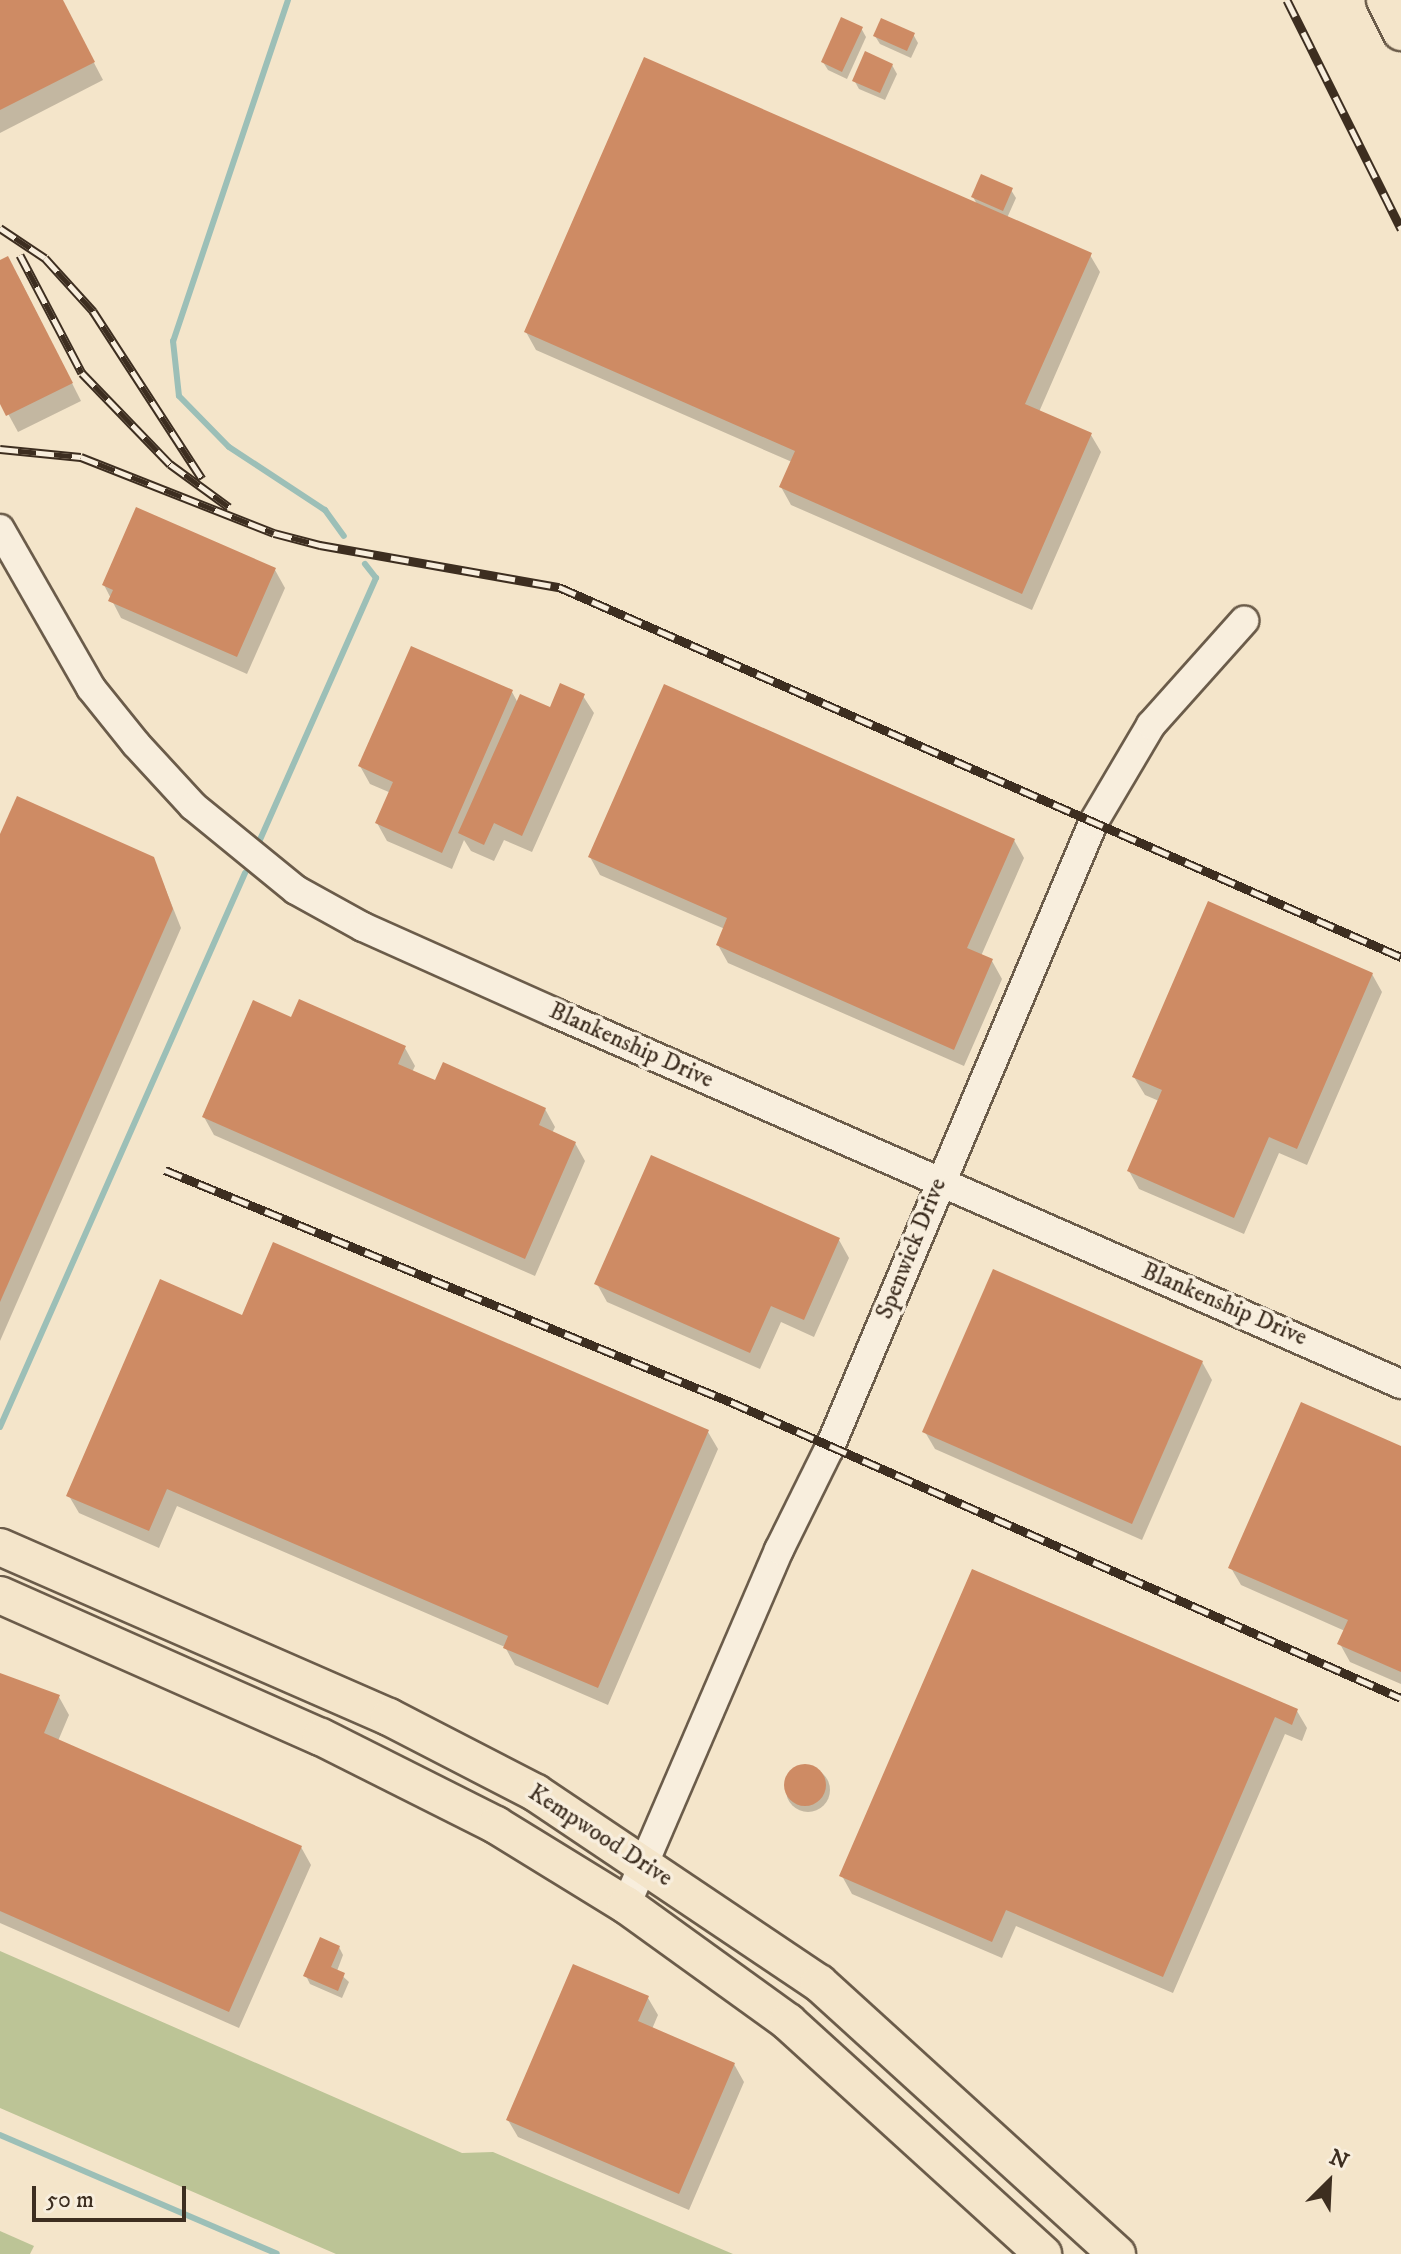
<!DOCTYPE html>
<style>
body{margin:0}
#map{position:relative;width:1401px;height:2254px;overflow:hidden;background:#f4e5ca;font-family:"IM FELL DW Pica",serif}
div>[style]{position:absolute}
.green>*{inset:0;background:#bcc496}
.shadow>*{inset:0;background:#0003}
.round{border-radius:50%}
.stream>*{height:6px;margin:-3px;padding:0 3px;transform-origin:3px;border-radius:3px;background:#9cbfb7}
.building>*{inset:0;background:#ce8b64}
.roads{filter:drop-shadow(2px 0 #6b5c4a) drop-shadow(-2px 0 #6b5c4a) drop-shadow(0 2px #6b5c4a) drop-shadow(0 -2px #6b5c4a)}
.minor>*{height:28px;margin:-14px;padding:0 14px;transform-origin:14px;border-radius:14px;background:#f8eedd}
.major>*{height:36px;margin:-18px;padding:0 18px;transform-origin:18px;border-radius:18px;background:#f4e5ca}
.rail>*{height:9px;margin-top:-4.5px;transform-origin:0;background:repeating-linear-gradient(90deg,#f8eedd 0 18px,#3d2e20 0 36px);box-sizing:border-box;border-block:2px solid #3d2e20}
span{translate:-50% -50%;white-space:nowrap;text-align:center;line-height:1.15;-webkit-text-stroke:7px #f8eedd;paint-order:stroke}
.street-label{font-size:24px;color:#3d2e20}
.north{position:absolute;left:1289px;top:2142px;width:80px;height:80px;-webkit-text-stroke:6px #f8eedd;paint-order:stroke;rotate:24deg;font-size:22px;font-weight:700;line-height:32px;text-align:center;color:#3d2e20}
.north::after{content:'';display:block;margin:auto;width:28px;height:36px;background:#3d2e20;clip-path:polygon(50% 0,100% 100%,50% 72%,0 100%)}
.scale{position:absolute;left:32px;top:2186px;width:154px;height:36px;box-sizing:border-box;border:4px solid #3d2e20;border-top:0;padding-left:10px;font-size:24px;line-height:28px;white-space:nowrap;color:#3d2e20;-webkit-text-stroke:6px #f8eedd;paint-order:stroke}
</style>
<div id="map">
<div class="green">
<i style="clip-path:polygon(0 1951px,462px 2153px,493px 2152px,733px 2254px,336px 2254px,0 2108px)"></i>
<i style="clip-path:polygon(0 2231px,34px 2246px,30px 2254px,0 2254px)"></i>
</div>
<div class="shadow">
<i style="clip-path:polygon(0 0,61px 0,103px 80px,0 133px)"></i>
<i style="clip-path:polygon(861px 28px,866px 37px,847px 79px,828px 70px,823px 62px)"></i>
<i style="clip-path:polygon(913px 34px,918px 43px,911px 58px,880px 44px,875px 36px)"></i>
<i style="clip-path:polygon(892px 65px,897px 74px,885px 100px,859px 89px,854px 80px)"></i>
<i style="clip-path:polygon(1011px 190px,1016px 198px,1007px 218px,1090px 255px,1100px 272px,1039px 412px,1091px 435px,1101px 452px,1032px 610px,791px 505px,781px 487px,792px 462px,536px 350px,526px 332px,978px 206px,973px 197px)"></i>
<i style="clip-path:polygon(0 262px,18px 276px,81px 401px,18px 432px,0 399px)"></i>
<i style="clip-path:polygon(275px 570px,285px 588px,247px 674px,121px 618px,104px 585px)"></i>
<i style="clip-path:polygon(512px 692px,518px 703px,551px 710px,583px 696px,594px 713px,532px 852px,504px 840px,494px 861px,471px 851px,464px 840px,452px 869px,387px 841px,377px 823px,391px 793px,370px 784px,360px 766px)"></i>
<i style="clip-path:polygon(0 839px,153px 858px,181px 928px,0 1341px)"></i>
<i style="clip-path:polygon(1014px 840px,1024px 858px,981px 956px,992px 961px,1002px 979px,964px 1066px,728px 963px,718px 945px,725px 929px,600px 875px,590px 857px)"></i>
<i style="clip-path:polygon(1372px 974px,1382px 992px,1307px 1165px,1279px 1153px,1244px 1234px,1139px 1189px,1129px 1171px,1159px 1101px,1145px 1095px,1134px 1077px)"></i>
<i style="clip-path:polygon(292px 1019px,405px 1048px,415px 1066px,412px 1072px,437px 1083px,545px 1109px,555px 1127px,552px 1133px,575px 1143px,585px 1161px,535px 1276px,214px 1135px,204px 1117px)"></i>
<i style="clip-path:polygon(839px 1240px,849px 1258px,814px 1337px,781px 1322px,760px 1369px,607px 1302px,597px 1284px)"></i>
<i style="clip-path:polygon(243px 1317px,708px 1432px,718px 1449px,608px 1705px,515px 1665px,505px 1647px,177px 1506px,159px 1548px,79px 1513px,69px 1496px)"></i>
<i style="clip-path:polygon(1202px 1362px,1212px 1380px,1142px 1540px,935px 1449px,925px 1432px)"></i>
<i style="clip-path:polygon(1401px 1448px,1401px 1684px,1350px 1662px,1340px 1644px,1345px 1631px,1241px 1585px,1231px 1568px)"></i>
<i style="clip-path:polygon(973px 1571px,1297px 1711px,1307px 1728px,1302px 1741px,1285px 1734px,1173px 1993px,1016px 1926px,1002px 1958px,852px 1894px,842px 1876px)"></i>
<i style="clip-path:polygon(0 1675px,59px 1697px,69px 1715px,58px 1741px,301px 1847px,311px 1865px,239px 2028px,0 1923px)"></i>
<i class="round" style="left:786px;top:1768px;width:44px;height:44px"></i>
<i style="clip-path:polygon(339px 1947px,343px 1955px,337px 1971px,349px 1982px,342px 1998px,310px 1984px,306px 1976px)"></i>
<i style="clip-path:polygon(648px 1998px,658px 2015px,652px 2029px,734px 2064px,744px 2082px,689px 2210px,518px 2137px,508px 2120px)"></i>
</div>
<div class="stream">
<i style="left:288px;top:0;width:360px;rotate:108.6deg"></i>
<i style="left:173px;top:341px;width:55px;rotate:83.8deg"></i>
<i style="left:179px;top:396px;width:71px;rotate:45.6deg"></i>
<i style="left:229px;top:447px;width:115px;rotate:33.3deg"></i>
<i style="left:325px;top:510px;width:32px;rotate:54deg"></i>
<i style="left:259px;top:842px;width:289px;rotate:-66.1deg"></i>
<i style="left:376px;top:578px;width:18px;rotate:-128deg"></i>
<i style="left:0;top:1427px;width:606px;rotate:-66.14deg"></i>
<i style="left:0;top:2135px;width:301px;rotate:23.2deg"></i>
</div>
<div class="building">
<i style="clip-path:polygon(0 0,63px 0,95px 62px,0 110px)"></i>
<i style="clip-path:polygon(841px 17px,863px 27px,842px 72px,821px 62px)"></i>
<i style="clip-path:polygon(881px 18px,915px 33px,907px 51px,873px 36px)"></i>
<i style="clip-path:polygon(865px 51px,893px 64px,880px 93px,852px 81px)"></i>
<i style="clip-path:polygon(644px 57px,1092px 253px,1025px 404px,1092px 433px,1022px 594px,779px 487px,795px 451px,524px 332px)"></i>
<i style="clip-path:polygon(981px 174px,1013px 188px,1003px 211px,971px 197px)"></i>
<i style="clip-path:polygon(8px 256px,73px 383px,6px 416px,0 404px,0 260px)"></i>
<i style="clip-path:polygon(136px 507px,276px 568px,237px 657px,108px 601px,113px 590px,102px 585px)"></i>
<i style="clip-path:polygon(411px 646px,513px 690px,442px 853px,375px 823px,393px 782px,358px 766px)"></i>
<i style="clip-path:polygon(560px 683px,585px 694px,522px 836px,494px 823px,484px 845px,458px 833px,520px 694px,550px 707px)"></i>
<i style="clip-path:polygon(664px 684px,1015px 839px,967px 948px,993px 959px,954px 1050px,716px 945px,727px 918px,588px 857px)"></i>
<i style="clip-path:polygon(17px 796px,154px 857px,173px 909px,0 1302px,0 834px)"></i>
<i style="clip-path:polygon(1208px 901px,1373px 973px,1297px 1149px,1269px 1137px,1234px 1218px,1127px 1171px,1162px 1090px,1132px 1077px)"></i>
<i style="clip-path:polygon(299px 999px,406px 1046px,398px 1064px,435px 1080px,443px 1062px,546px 1108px,539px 1125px,576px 1142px,525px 1259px,202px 1117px,253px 1000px,291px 1017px)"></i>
<i style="clip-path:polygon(651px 1155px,840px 1238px,804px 1320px,771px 1306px,750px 1353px,594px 1284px)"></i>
<i style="clip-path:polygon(273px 1242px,709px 1430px,598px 1688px,503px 1648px,508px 1636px,167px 1489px,149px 1531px,66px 1496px,160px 1279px,242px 1315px)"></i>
<i style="clip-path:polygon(993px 1269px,1203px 1361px,1132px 1524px,922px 1432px)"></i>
<i style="clip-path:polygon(1301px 1402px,1401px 1446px,1401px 1672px,1337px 1644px,1348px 1620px,1228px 1568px)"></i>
<i style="clip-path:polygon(972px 1569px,1298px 1709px,1292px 1725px,1275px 1717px,1163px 1977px,1006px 1910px,992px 1942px,839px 1876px)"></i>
<i style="clip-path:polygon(0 1673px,60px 1695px,44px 1733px,302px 1846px,229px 2012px,0 1911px)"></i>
<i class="round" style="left:784px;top:1764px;width:42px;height:42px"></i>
<i style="clip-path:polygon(320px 1937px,340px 1946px,331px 1967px,345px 1973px,338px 1991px,303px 1976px)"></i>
<i style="clip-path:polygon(573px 1964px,649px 1996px,638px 2021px,735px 2063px,679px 2194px,506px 2120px)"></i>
</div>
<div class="roads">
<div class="minor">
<i style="left:0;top:529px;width:183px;rotate:60.2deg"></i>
<i style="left:91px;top:688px;width:72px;rotate:51.2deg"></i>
<i style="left:136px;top:744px;width:84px;rotate:47.4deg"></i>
<i style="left:193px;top:806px;width:133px;rotate:39.2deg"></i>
<i style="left:296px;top:890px;width:77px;rotate:28.9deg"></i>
<i style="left:363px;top:927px;width:208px;rotate:24.1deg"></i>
<i style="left:553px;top:1012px;width:926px;rotate:23.69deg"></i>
<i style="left:626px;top:1905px;width:387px;rotate:-66.7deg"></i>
<i style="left:779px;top:1550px;width:113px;rotate:-63.7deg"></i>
<i style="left:829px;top:1449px;width:679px;rotate:-67.13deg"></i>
<i style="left:1093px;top:823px;width:114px;rotate:-59.4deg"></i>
<i style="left:1151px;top:725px;width:140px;rotate:-48.2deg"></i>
</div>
<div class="major">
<i style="left:1385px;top:0;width:36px;rotate:63deg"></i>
<i style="left:0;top:1547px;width:425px;rotate:23.6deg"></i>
<i style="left:389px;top:1717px;width:165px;rotate:27.3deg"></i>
<i style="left:536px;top:1793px;width:341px;rotate:33.9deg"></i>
<i style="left:819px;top:1983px;width:403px;rotate:42.3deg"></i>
<i style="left:0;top:1595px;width:351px;rotate:23.9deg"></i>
<i style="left:321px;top:1737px;width:196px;rotate:26.7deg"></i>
<i style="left:496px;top:1825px;width:153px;rotate:31.6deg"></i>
<i style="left:626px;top:1905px;width:200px;rotate:35.8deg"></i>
<i style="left:788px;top:2022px;width:345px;rotate:42.3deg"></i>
</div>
</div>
<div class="rail">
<i style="left:1287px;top:0;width:256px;rotate:63.5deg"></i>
<i style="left:0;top:228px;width:54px;rotate:33.7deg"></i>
<i style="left:45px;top:258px;width:72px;rotate:47.8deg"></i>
<i style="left:93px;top:311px;width:200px;rotate:57deg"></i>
<i style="left:20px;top:255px;width:133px;rotate:62.3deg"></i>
<i style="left:82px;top:373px;width:127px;rotate:46deg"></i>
<i style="left:170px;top:464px;width:73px;rotate:36.1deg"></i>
<i style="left:0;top:449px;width:81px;rotate:5.6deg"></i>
<i style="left:81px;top:457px;width:207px;rotate:21.5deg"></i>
<i style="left:274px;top:533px;width:48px;rotate:14.6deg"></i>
<i style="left:320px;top:545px;width:243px;rotate:10deg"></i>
<i style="left:559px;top:587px;width:920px;rotate:23.72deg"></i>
<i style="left:165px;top:1170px;width:612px;rotate:22.29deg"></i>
<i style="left:731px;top:1402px;width:732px;rotate:23.84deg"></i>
</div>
<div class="street-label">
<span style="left:631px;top:1046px;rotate:24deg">Blankenship Drive</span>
<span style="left:912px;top:1249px;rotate:-68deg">Spenwick Drive</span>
<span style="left:1224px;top:1305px;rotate:23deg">Blankenship Drive</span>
<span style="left:600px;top:1836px;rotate:33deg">Kempwood Drive</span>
</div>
<div class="north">N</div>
<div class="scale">50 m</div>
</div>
